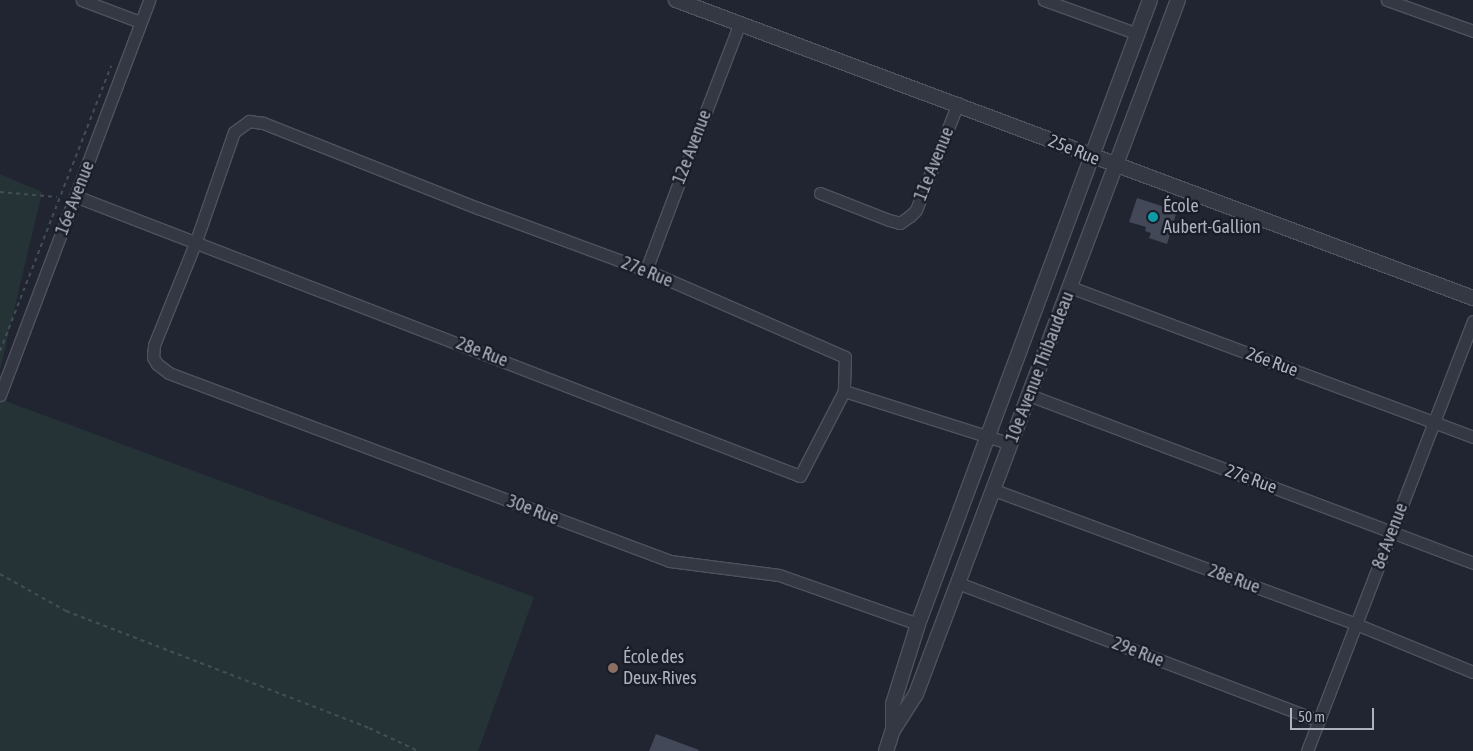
<!DOCTYPE html>
<meta charset="utf-8">
<style>
body{margin:0}
#map{position:relative;width:1473px;height:751px;overflow:hidden;background:#212532;font-family:"Asap Condensed",sans-serif}
div>[style]{position:absolute}
.green>*{inset:0;background:#263336}
.building>*{inset:0;background:#424857}
.path>*{height:2px;margin-top:-1px;transform-origin:0;background:repeating-linear-gradient(90deg,#424e53 0 4px,transparent 0 8px)}
.roads{filter:drop-shadow(1px 0 #4e525e) drop-shadow(-1px 0 #4e525e) drop-shadow(0 1px #4e525e) drop-shadow(0 -1px #4e525e)}
.pedestrian>*{height:9px;margin:-4.5px;padding:0 4.5px;transform-origin:4.5px;border-radius:4.5px;background:#343843}
.minor>*{height:11px;margin:-5.5px;padding:0 5.5px;transform-origin:5.5px;border-radius:5.5px;background:#343843}
.tertiary>*{height:14px;margin:-7px;padding:0 7px;transform-origin:7px;border-radius:7px;background:#343843}
.dots>*{width:14px;height:14px;translate:-50% -50%;box-sizing:border-box;border:2px solid #191d27;border-radius:50%}
span{translate:-50% -50%;white-space:nowrap;text-align:center;line-height:1.15;-webkit-text-stroke:5px #191d27;paint-order:stroke}
.street-label{font-size:18px;color:#aeb2c0}
.poi-label{font-size:18px;color:#aeb2c0}
.left{translate:0 -50%;text-align:left}
.scale{position:absolute;left:1290px;top:708px;width:84px;height:22px;box-sizing:border-box;border:2px solid #aeb2c0;border-top:0;padding-left:6px;font-size:15px;line-height:18px;white-space:nowrap;color:#aeb2c0;-webkit-text-stroke:4px #191d27;paint-order:stroke}
</style>
<div id="map">
<div class="green">
<i style="clip-path:polygon(0 174px,42px 192px,0 370px)"></i>
<i style="clip-path:polygon(0 399px,534px 597px,478px 751px,0 751px)"></i>
</div>
<div class="building">
<i style="clip-path:polygon(1137px 198px,1177px 211px,1167px 244px,1149px 238px,1151px 233px,1145px 231px,1146px 227px,1129px 222px)"></i>
<i style="clip-path:polygon(656px 734px,699px 750px,698px 751px,649px 751px)"></i>
</div>
<div class="path">
<i style="left:0;top:192px;width:57px;rotate:5deg"></i>
<i style="left:0;top:351px;width:306px;rotate:-68.7deg"></i>
<i style="left:0;top:574px;width:76px;rotate:29.3deg"></i>
<i style="left:66px;top:611px;width:325px;rotate:21.1deg"></i>
<i style="left:369px;top:728px;width:54px;rotate:25.1deg"></i>
</div>
<div class="roads">
<div class="pedestrian">
<i style="left:679px;top:182px;width:53px;rotate:-69.2deg"></i>
</div>
<div class="minor">
<i style="left:82px;top:0;width:62px;rotate:20.8deg"></i>
<i style="left:1044px;top:0;width:100px;rotate:19.9deg"></i>
<i style="left:1387px;top:0;width:91px;rotate:19.8deg"></i>
<i style="left:698px;top:132px;width:115px;rotate:-69deg"></i>
<i style="left:820px;top:193px;width:74px;rotate:21.4deg"></i>
<i style="left:889px;top:220px;width:11px;rotate:15deg"></i>
<i style="left:900px;top:223px;width:12px;rotate:-35deg"></i>
<i style="left:910px;top:216px;width:8px;rotate:-45deg"></i>
<i style="left:916px;top:210px;width:115px;rotate:-68.6deg"></i>
<i style="left:75px;top:196px;width:777px;rotate:21.12deg"></i>
<i style="left:800px;top:476px;width:96px;rotate:-62.6deg"></i>
<i style="left:646px;top:270px;width:94px;rotate:-69.4deg"></i>
<i style="left:1070px;top:287px;width:430px;rotate:20.4deg"></i>
<i style="left:0;top:395px;width:422px;rotate:-69.3deg"></i>
<i style="left:1029px;top:395px;width:475px;rotate:20.7deg"></i>
<i style="left:994px;top:490px;width:386px;rotate:20.3deg"></i>
<i style="left:1356px;top:624px;width:126px;rotate:22.3deg"></i>
<i style="left:958px;top:583px;width:386px;rotate:20.9deg"></i>
<i style="left:918px;top:624px;width:147px;rotate:-160.6deg"></i>
<i style="left:779px;top:575px;width:110px;rotate:-172.7deg"></i>
<i style="left:670px;top:561px;width:535px;rotate:-159.43deg"></i>
<i style="left:169px;top:373px;width:15px;rotate:-143deg"></i>
<i style="left:157px;top:364px;width:8px;rotate:-120deg"></i>
<i style="left:153px;top:357px;width:12px;rotate:-85deg"></i>
<i style="left:154px;top:345px;width:112px;rotate:-68deg"></i>
<i style="left:196px;top:241px;width:115px;rotate:-70.8deg"></i>
<i style="left:234px;top:132px;width:19px;rotate:-36deg"></i>
<i style="left:249px;top:121px;width:14px;rotate:8deg"></i>
<i style="left:263px;top:123px;width:231px;rotate:21.6deg"></i>
<i style="left:478px;top:208px;width:179px;rotate:20.3deg"></i>
<i style="left:646px;top:270px;width:217px;rotate:23.6deg"></i>
<i style="left:845px;top:357px;width:34px;rotate:92deg"></i>
<i style="left:844px;top:391px;width:175px;rotate:17.6deg"></i>
<i style="left:1307px;top:751px;width:461px;rotate:-68.9deg"></i>
</div>
<div class="tertiary">
<i style="left:676px;top:0;width:851px;rotate:20.5deg"></i>
<i style="left:893px;top:730px;width:26px;rotate:-90deg"></i>
<i style="left:893px;top:704px;width:84px;rotate:-72.6deg"></i>
<i style="left:918px;top:624px;width:666px;rotate:-69.61deg"></i>
<i style="left:886px;top:751px;width:22px;rotate:-72deg"></i>
<i style="left:893px;top:730px;width:43px;rotate:-57.4deg"></i>
<i style="left:916px;top:694px;width:742px;rotate:-69.32deg"></i>
</div>
</div>
<div class="dots">
<i style="left:1153px;top:217px;background:#0f9aa8"></i>
<i style="left:613px;top:668px;background:#8d6e63"></i>
</div>
<div class="street-label">
<span style="left:692px;top:147px;rotate:-69deg">12e Avenue</span>
<span style="left:1074px;top:150px;rotate:22deg">25e Rue</span>
<span style="left:934px;top:164px;rotate:-68deg">11e Avenue</span>
<span style="left:75px;top:198px;rotate:-69deg">16e Avenue</span>
<span style="left:647px;top:272px;rotate:22deg">27e Rue</span>
<span style="left:482px;top:352px;rotate:21deg">28e Rue</span>
<span style="left:1272px;top:362px;rotate:20deg">26e Rue</span>
<span style="left:1040px;top:367px;rotate:-69deg">10e Avenue Thibaudeau</span>
<span style="left:1251px;top:479px;rotate:20deg">27e Rue</span>
<span style="left:533px;top:510px;rotate:21deg">30e Rue</span>
<span style="left:1390px;top:536px;rotate:-69deg">8e Avenue</span>
<span style="left:1234px;top:579px;rotate:20deg">28e Rue</span>
<span style="left:1138px;top:652px;rotate:21deg">29e Rue</span>
</div>
<div class="poi-label">
<span class="left" style="left:1163px;top:217px">École<br>Aubert-Gallion</span>
<span class="left" style="left:623px;top:668px">École des<br>Deux-Rives</span>
</div>
<div class="scale">50 m</div>
</div>
